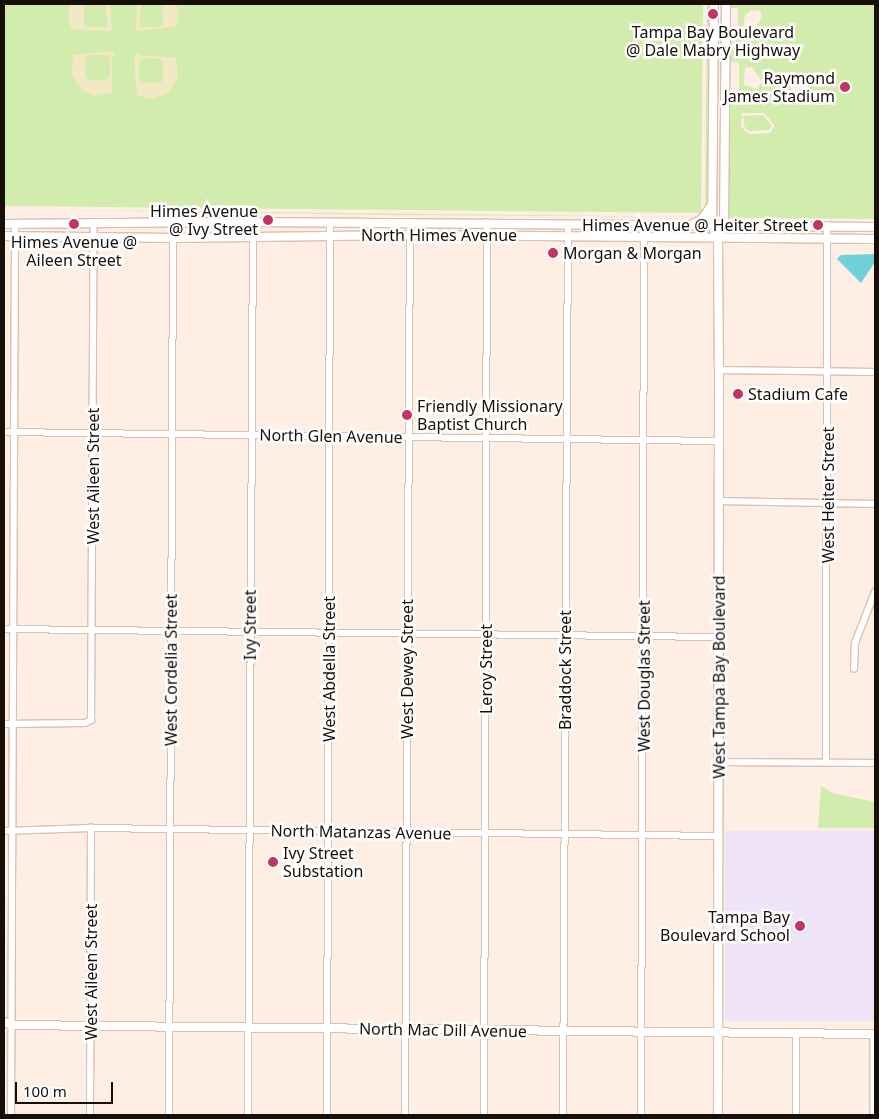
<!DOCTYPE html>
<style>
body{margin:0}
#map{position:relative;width:879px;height:1119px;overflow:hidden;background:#ffeee3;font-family:"Noto Sans",sans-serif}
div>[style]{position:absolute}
.education>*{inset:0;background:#eee3f7}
.green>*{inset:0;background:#d2ecad}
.sand>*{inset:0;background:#f2e8c3}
.water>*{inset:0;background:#6fd2da}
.roads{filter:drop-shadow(1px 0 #dbc0af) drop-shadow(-1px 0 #dbc0af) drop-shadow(0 1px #dbc0af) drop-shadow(0 -1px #dbc0af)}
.street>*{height:5.5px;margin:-2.75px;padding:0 2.75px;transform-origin:2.75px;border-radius:2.75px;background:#fff}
.secondary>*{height:8px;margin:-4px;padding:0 4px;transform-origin:4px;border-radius:4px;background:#fff}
.dots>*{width:14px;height:14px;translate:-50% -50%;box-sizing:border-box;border:2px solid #fff;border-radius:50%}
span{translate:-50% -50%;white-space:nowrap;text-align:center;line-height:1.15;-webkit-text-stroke:5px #fff;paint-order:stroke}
.poi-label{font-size:16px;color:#180f09}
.right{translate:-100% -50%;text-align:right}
.left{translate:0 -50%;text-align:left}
.street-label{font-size:16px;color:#180f09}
.frame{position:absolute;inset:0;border:5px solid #180f09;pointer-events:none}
.scale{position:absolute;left:15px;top:1082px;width:98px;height:22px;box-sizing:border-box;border:2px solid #180f09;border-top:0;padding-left:6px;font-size:15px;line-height:18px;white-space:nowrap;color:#180f09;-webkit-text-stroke:4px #fff;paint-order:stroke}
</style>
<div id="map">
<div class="education">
<i style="clip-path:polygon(725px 831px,875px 831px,875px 1021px,725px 1021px)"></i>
</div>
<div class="green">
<i style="clip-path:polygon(4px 4px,703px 4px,701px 213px,4px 206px)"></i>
<i style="clip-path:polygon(707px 4px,710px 4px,710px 146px,709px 194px,705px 211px)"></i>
<i style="clip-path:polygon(evenodd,730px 4px,875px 4px,875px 219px,728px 218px,729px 93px,739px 90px,739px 63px,729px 61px,730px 42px,738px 39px,738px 9px,730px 7px,730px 4px,751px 10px,761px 11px,761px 18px,754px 33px,746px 34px,743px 31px,745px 15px,751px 10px,730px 4px,752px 67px,762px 82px,757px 89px,744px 85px,745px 68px,752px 67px,730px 4px,806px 73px,809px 92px,801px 100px,791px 91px,790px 75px,806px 73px,730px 4px,764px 113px,775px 126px,770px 133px,749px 134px,741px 127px,742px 113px,764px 113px)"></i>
<i style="clip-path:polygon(763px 115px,772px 126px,769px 130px,749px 131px,744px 126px,743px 116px)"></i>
<i style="clip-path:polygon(4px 209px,699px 217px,387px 215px)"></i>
<i style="clip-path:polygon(821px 786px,832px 793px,875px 802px,875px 828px,818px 828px)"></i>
</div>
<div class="sand">
<i style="clip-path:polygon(70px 4px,87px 4px,84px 6px,84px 24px,87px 27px,105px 27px,108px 24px,105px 4px,110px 4px,112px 31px,72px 29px,68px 18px)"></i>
<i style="clip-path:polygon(137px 4px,141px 4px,139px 23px,142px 27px,160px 27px,164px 23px,161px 4px,176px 4px,179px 15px,176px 27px,136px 31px)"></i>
<i style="clip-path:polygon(evenodd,111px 51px,115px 54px,112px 59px,112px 92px,97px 96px,84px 92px,71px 75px,73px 55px,111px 51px,89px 55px,107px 55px,110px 58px,110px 76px,106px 80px,89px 80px,86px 77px,85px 59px,89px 55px)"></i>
<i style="clip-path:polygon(evenodd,138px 53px,142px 56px,176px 57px,178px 78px,168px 93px,151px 99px,137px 95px,134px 58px,138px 53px,142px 58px,160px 59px,163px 62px,163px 80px,160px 83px,142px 83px,139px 80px,139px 62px,142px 58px)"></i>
</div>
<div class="water">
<i style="clip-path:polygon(875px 254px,875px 262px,861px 283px,837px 259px,841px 255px)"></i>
</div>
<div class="roads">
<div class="street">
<i style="left:719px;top:370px;width:156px;rotate:0.7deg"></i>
<i style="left:4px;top:432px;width:715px;rotate:0.72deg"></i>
<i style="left:719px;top:501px;width:156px;rotate:1.1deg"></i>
<i style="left:4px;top:629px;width:714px;rotate:0.64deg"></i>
<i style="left:854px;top:669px;width:26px;rotate:-88deg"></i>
<i style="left:855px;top:643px;width:55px;rotate:-68.6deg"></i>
<i style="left:4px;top:724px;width:81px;rotate:-0.7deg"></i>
<i style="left:85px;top:723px;width:7px;rotate:-27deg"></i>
<i style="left:91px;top:720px;width:495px;rotate:-89.7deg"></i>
<i style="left:719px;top:762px;width:156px;rotate:0.4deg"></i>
<i style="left:826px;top:763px;width:537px;rotate:-89.89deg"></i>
<i style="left:4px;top:831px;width:87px;rotate:-2deg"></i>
<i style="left:91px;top:828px;width:627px;rotate:0.73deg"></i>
<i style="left:874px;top:1034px;width:81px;rotate:90deg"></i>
<i style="left:11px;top:1115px;width:891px;rotate:-89.74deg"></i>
<i style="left:90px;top:1115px;width:287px;rotate:-89.8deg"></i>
<i style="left:169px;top:1115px;width:891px;rotate:-89.74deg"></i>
<i style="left:248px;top:1115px;width:893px;rotate:-89.68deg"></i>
<i style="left:327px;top:1115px;width:892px;rotate:-89.81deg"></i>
<i style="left:405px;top:1115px;width:892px;rotate:-89.68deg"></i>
<i style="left:484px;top:1115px;width:892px;rotate:-89.81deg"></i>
<i style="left:563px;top:1115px;width:891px;rotate:-89.68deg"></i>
<i style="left:641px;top:1115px;width:878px;rotate:-89.8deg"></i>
<i style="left:796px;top:1115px;width:82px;rotate:-90deg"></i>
</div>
<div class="secondary">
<i style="left:714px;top:4px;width:222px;rotate:90.5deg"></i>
<i style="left:712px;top:226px;width:13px;rotate:63deg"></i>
<i style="left:718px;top:238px;width:132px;rotate:89.6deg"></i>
<i style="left:719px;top:370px;width:745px;rotate:90.08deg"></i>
<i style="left:4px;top:224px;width:249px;rotate:-0.5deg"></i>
<i style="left:253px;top:222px;width:622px;rotate:0.46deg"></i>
<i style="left:691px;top:225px;width:13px;rotate:-29deg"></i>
<i style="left:702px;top:219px;width:16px;rotate:-55deg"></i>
<i style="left:4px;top:236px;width:169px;rotate:0.7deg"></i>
<i style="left:173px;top:238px;width:237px;rotate:-0.7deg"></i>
<i style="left:410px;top:235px;width:465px;rotate:0.5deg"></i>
<i style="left:718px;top:238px;width:13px;rotate:-63deg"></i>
<i style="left:724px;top:226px;width:222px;rotate:-89.5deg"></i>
<i style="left:4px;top:1022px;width:9px;rotate:21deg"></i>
<i style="left:12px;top:1025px;width:863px;rotate:0.6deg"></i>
</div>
</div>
<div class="dots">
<i style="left:713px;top:14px;background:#c23463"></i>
<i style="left:845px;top:87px;background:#c23463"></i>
<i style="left:268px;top:220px;background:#c23463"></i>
<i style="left:74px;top:224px;background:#c23463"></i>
<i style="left:818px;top:225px;background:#c23463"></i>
<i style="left:553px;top:253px;background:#c23463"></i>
<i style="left:738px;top:394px;background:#c23463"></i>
<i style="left:407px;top:415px;background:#c23463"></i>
<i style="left:273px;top:862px;background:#c23463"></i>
<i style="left:800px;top:926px;background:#c23463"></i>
</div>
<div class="poi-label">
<span style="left:713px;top:41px">Tampa Bay Boulevard<br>@ Dale Mabry Highway</span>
<span class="right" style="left:835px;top:87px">Raymond<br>James Stadium</span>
<span class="right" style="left:258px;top:220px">Himes Avenue<br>@ Ivy Street</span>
<span class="right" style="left:808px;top:225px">Himes Avenue @ Heiter Street</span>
<span style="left:74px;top:251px">Himes Avenue @<br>Aileen Street</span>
<span class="left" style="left:563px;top:253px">Morgan &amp; Morgan</span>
<span class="left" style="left:748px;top:394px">Stadium Cafe</span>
<span class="left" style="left:417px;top:415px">Friendly Missionary<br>Baptist Church</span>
<span class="left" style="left:283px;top:862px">Ivy Street<br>Substation</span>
<span class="right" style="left:790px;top:926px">Tampa Bay<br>Boulevard School</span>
</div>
<div class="street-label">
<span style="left:439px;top:235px">North Himes Avenue</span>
<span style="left:331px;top:436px;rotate:1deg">North Glen Avenue</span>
<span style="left:93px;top:476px;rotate:-90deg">West Aileen Street</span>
<span style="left:828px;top:495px;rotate:-90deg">West Heiter Street</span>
<span style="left:250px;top:625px;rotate:-90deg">Ivy Street</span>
<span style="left:329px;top:669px;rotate:-90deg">West Abdella Street</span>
<span style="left:407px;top:669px;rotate:-90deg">West Dewey Street</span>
<span style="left:486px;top:669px;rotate:-90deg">Leroy Street</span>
<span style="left:171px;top:670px;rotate:-90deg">West Cordelia Street</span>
<span style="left:565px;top:670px;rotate:-90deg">Braddock Street</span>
<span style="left:644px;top:676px;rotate:-90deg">West Douglas Street</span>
<span style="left:719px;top:677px;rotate:-90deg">West Tampa Bay Boulevard</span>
<span style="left:361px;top:832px;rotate:1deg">North Matanzas Avenue</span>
<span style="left:91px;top:972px;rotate:-90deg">West Aileen Street</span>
<span style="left:443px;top:1030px;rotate:1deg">North Mac Dill Avenue</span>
</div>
<div class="frame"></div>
<div class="scale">100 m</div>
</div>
